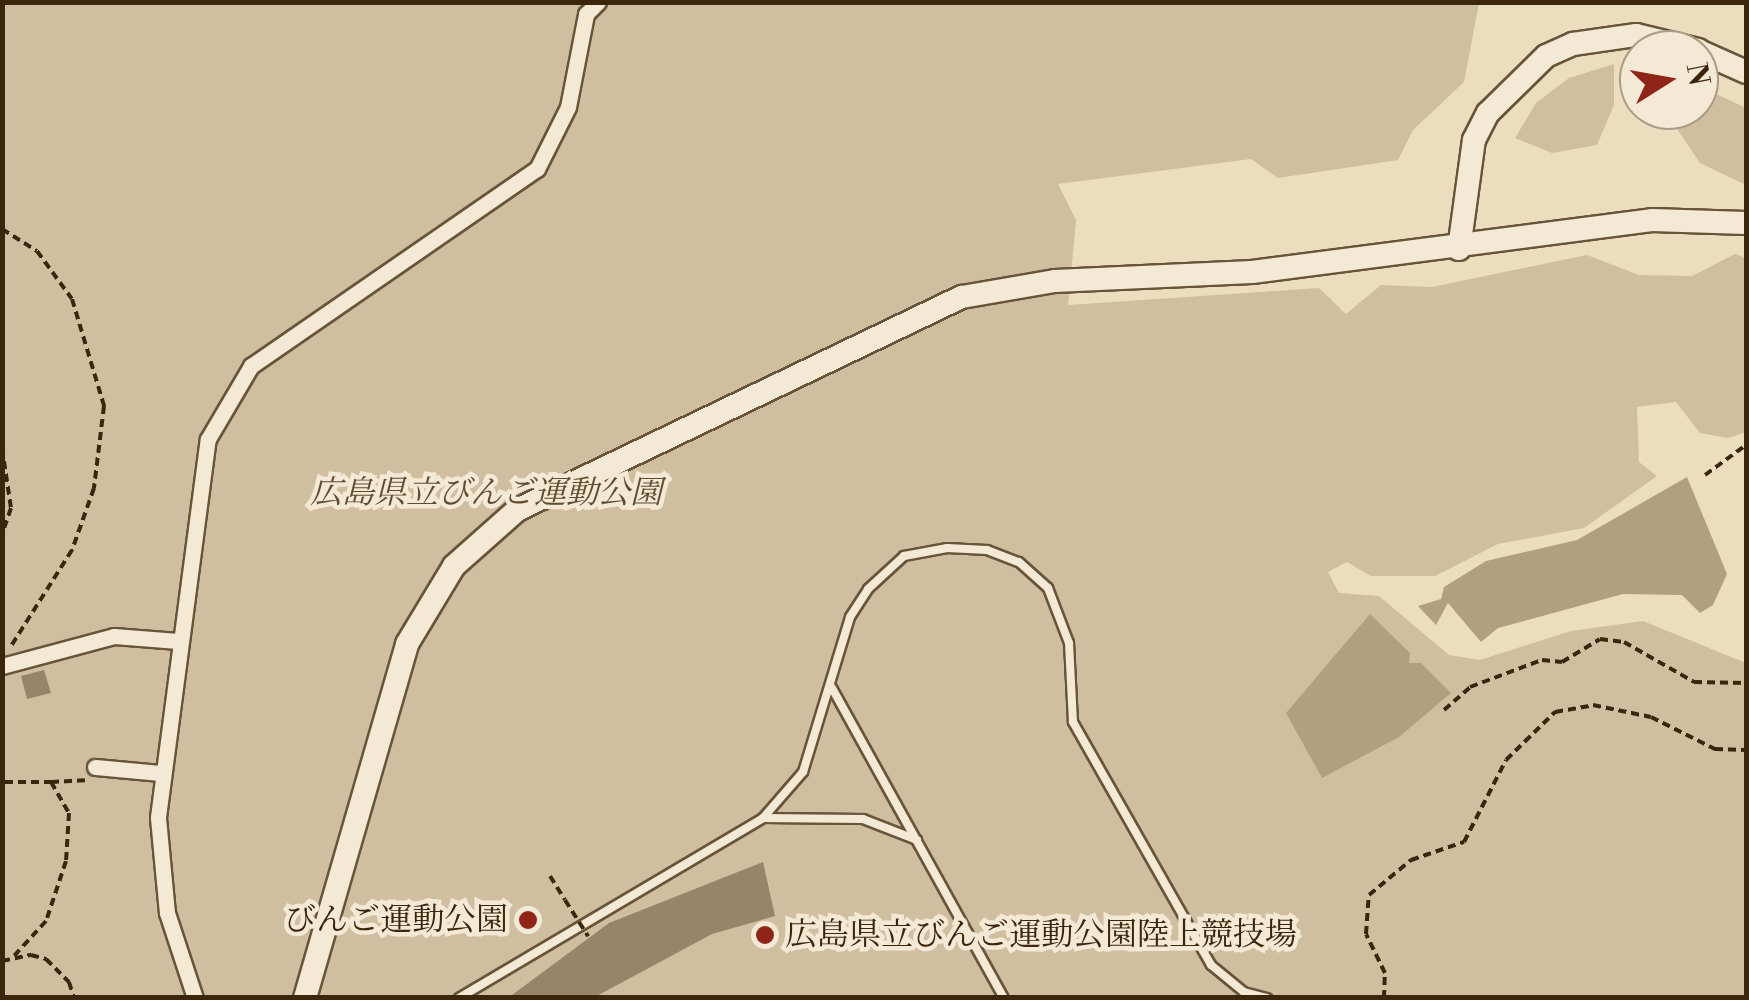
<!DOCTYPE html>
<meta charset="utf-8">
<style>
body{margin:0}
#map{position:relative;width:1749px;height:1000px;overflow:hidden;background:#edddbf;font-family:"Libre Bodoni","Noto Serif JP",serif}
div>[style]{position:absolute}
.green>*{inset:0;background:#cfbea0}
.water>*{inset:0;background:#b19f82}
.building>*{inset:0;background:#988569}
.path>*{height:4px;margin-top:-2px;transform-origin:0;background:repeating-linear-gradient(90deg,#3c260b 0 8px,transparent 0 13px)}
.roads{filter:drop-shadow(2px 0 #685438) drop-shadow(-2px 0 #685438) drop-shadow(0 2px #685438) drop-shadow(0 -2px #685438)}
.lane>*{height:8px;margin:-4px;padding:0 4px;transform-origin:4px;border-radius:4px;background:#f3e9d5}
.street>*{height:15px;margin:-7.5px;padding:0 7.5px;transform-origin:7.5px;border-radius:7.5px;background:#f3e9d5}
.secondary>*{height:22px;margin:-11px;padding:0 11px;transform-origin:11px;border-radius:11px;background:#f3e9d5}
.path-bridge>*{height:4px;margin-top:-2px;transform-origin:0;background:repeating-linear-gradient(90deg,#3c260b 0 8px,transparent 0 13px)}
.dots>*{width:28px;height:28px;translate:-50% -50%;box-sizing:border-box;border:5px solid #f3e9d5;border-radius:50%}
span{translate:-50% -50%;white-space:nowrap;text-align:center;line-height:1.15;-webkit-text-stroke:9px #f3e9d5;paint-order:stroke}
.park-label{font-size:32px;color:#614c30;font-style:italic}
.poi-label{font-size:32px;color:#3c260b}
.right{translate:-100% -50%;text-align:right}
.left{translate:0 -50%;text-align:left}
.frame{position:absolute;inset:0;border:5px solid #3c260b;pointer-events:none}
.north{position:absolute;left:1619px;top:30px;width:100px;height:100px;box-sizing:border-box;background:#f3e9d5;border:2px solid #aa9b84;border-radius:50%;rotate:79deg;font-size:28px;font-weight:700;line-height:40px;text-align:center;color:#3c260b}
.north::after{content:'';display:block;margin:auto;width:35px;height:45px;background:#8f2418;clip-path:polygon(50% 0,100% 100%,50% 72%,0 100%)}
</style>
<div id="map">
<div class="green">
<i style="clip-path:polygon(2px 3px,1479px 3px,1464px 82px,1413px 130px,1398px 160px,1278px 178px,1251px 159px,1058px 184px,1076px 220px,1068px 305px,1319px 288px,1346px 314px,1381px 285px,1432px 287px,1587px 255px,1639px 275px,1692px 276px,1735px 254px,1746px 258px,1746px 432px,1728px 438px,1700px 433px,1676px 402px,1637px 407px,1639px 462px,1657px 476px,1584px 528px,1498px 544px,1435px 576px,1371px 576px,1347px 562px,1328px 572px,1339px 593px,1379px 596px,1449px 655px,1480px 660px,1571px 631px,1643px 621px,1746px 663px,1746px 997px,3px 997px)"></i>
<i style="clip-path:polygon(1614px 64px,1614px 105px,1597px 145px,1552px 153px,1515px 138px,1536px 103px,1569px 78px)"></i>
<i style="clip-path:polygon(1699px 86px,1746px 108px,1746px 185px,1700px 163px,1673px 123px,1670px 110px,1699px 110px)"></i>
</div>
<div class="water">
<i style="clip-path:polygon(1687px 477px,1727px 574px,1713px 605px,1700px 613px,1682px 595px,1623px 594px,1498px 628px,1481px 642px,1448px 603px,1436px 625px,1418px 606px,1441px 599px,1444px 587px,1486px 561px,1577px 540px)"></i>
<i style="clip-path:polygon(1370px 614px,1410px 653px,1409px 663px,1421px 663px,1451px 693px,1399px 737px,1322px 778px,1286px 713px)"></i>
</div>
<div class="building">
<i style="clip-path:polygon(44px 670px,51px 693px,27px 699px,21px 676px)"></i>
<i style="clip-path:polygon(763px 862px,775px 916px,712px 934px,593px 998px,508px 998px,609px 923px)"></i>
</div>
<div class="path">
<i style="left:2px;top:229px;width:41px;rotate:32.2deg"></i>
<i style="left:37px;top:251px;width:59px;rotate:53.9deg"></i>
<i style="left:72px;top:299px;width:112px;rotate:73.3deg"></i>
<i style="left:104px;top:406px;width:83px;rotate:97deg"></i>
<i style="left:94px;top:488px;width:66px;rotate:109.5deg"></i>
<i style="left:72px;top:550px;width:114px;rotate:122.4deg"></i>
<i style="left:2px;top:448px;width:61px;rotate:81.5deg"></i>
<i style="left:11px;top:508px;width:28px;rotate:109deg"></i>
<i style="left:1705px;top:475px;width:51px;rotate:-36.2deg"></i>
<i style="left:1444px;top:710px;width:35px;rotate:-41deg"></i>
<i style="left:1470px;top:687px;width:77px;rotate:-20.6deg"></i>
<i style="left:1542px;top:660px;width:20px;rotate:6deg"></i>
<i style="left:1562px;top:662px;width:44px;rotate:-31.2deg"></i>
<i style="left:1600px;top:639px;width:24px;rotate:7deg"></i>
<i style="left:1624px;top:642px;width:81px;rotate:29.7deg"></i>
<i style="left:1694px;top:682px;width:52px;rotate:1.1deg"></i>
<i style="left:2px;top:775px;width:14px;rotate:90deg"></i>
<i style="left:5px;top:782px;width:46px"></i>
<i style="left:51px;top:782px;width:36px;rotate:60deg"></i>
<i style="left:69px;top:813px;width:48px;rotate:93.6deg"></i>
<i style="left:66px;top:861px;width:63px;rotate:108.4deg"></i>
<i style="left:46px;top:921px;width:47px;rotate:132.4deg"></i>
<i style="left:51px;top:782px;width:34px;rotate:-3deg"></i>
<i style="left:550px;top:876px;width:28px;rotate:58deg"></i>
<i style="left:2px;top:961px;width:30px;rotate:-12deg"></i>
<i style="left:31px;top:955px;width:16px;rotate:15deg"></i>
<i style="left:46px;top:959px;width:33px;rotate:45deg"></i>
<i style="left:69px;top:982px;width:17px;rotate:73deg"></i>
<i style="left:1384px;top:998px;width:25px;rotate:-88deg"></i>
<i style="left:1385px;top:973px;width:43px;rotate:-116deg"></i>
<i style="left:1366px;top:934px;width:39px;rotate:-86deg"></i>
<i style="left:1369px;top:895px;width:55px;rotate:-39.8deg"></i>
<i style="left:1411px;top:860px;width:56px;rotate:-18.8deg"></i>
<i style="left:1464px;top:842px;width:92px;rotate:-62.9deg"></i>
<i style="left:1506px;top:760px;width:69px;rotate:-44.4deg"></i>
<i style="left:1555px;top:712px;width:39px;rotate:-10deg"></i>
<i style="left:1593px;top:705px;width:59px;rotate:11.7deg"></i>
<i style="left:1651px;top:717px;width:72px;rotate:26.6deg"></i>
<i style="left:1715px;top:749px;width:31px;rotate:2deg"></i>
</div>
<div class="roads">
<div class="lane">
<i style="left:832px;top:688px;width:355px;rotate:61deg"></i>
<i style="left:763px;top:818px;width:100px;rotate:0.6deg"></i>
<i style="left:863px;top:819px;width:58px;rotate:21.3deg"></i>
<i style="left:459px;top:998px;width:353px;rotate:-30.6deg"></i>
<i style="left:763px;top:818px;width:61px;rotate:-49deg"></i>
<i style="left:803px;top:772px;width:162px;rotate:-73.1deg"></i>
<i style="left:850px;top:617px;width:33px;rotate:-57deg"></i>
<i style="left:868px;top:589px;width:49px;rotate:-42.5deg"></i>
<i style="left:904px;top:556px;width:44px;rotate:-10.5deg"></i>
<i style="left:947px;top:548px;width:40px;rotate:2.9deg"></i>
<i style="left:987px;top:550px;width:34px;rotate:21deg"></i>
<i style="left:1019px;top:562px;width:39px;rotate:42deg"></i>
<i style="left:1048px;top:588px;width:59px;rotate:69.1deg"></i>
<i style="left:1069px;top:643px;width:79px;rotate:87.1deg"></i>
<i style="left:1073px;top:722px;width:279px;rotate:60.4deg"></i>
<i style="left:1211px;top:965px;width:43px;rotate:39.3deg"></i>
<i style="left:1244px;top:992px;width:24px;rotate:15deg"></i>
</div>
<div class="street">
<i style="left:2px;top:666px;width:116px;rotate:-15deg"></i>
<i style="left:114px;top:636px;width:64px;rotate:4.5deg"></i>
<i style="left:95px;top:767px;width:66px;rotate:5.2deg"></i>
<i style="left:195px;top:998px;width:89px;rotate:-108.2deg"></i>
<i style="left:167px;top:913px;width:96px;rotate:-95.4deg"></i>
<i style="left:158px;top:817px;width:381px;rotate:-82.5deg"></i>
<i style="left:208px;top:439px;width:85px;rotate:-59.5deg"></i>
<i style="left:251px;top:366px;width:347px;rotate:-34.6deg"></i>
<i style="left:537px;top:169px;width:69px;rotate:-63.4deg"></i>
<i style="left:568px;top:107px;width:95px;rotate:-79deg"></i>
<i style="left:586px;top:14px;width:17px;rotate:-45deg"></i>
</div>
<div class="secondary">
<i style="left:1699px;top:51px;width:51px;rotate:24.1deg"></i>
<i style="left:1459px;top:249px;width:110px;rotate:-82.2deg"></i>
<i style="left:1474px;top:140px;width:30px;rotate:-63deg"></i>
<i style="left:1488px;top:113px;width:81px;rotate:-44.5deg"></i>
<i style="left:1546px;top:56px;width:30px;rotate:-24deg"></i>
<i style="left:1573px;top:44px;width:64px;rotate:-8.1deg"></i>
<i style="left:1636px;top:35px;width:64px;rotate:13.6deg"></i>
<i style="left:305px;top:998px;width:368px;rotate:-73.9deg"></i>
<i style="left:407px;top:644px;width:91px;rotate:-58.9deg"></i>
<i style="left:454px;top:566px;width:84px;rotate:-41.6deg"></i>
<i style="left:517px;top:510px;width:493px;rotate:-25.6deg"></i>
<i style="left:962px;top:297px;width:94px;rotate:-9.8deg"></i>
<i style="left:1055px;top:281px;width:197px;rotate:-2.6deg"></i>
<i style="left:1252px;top:272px;width:403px;rotate:-7.4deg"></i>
<i style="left:1652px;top:220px;width:94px;rotate:1.8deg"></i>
</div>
</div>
<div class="path-bridge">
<i style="left:565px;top:900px;width:43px;rotate:57.4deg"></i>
</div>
<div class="dots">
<i style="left:528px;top:920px;background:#8f2418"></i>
<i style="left:765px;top:935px;background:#8f2418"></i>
</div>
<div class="park-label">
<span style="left:486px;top:493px">広島県立びんご運動公園</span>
</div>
<div class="poi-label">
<span class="right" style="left:508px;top:920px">びんご運動公園</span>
<span class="left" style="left:785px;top:935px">広島県立びんご運動公園陸上競技場</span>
</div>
<div class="frame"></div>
<div class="north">N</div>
</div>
